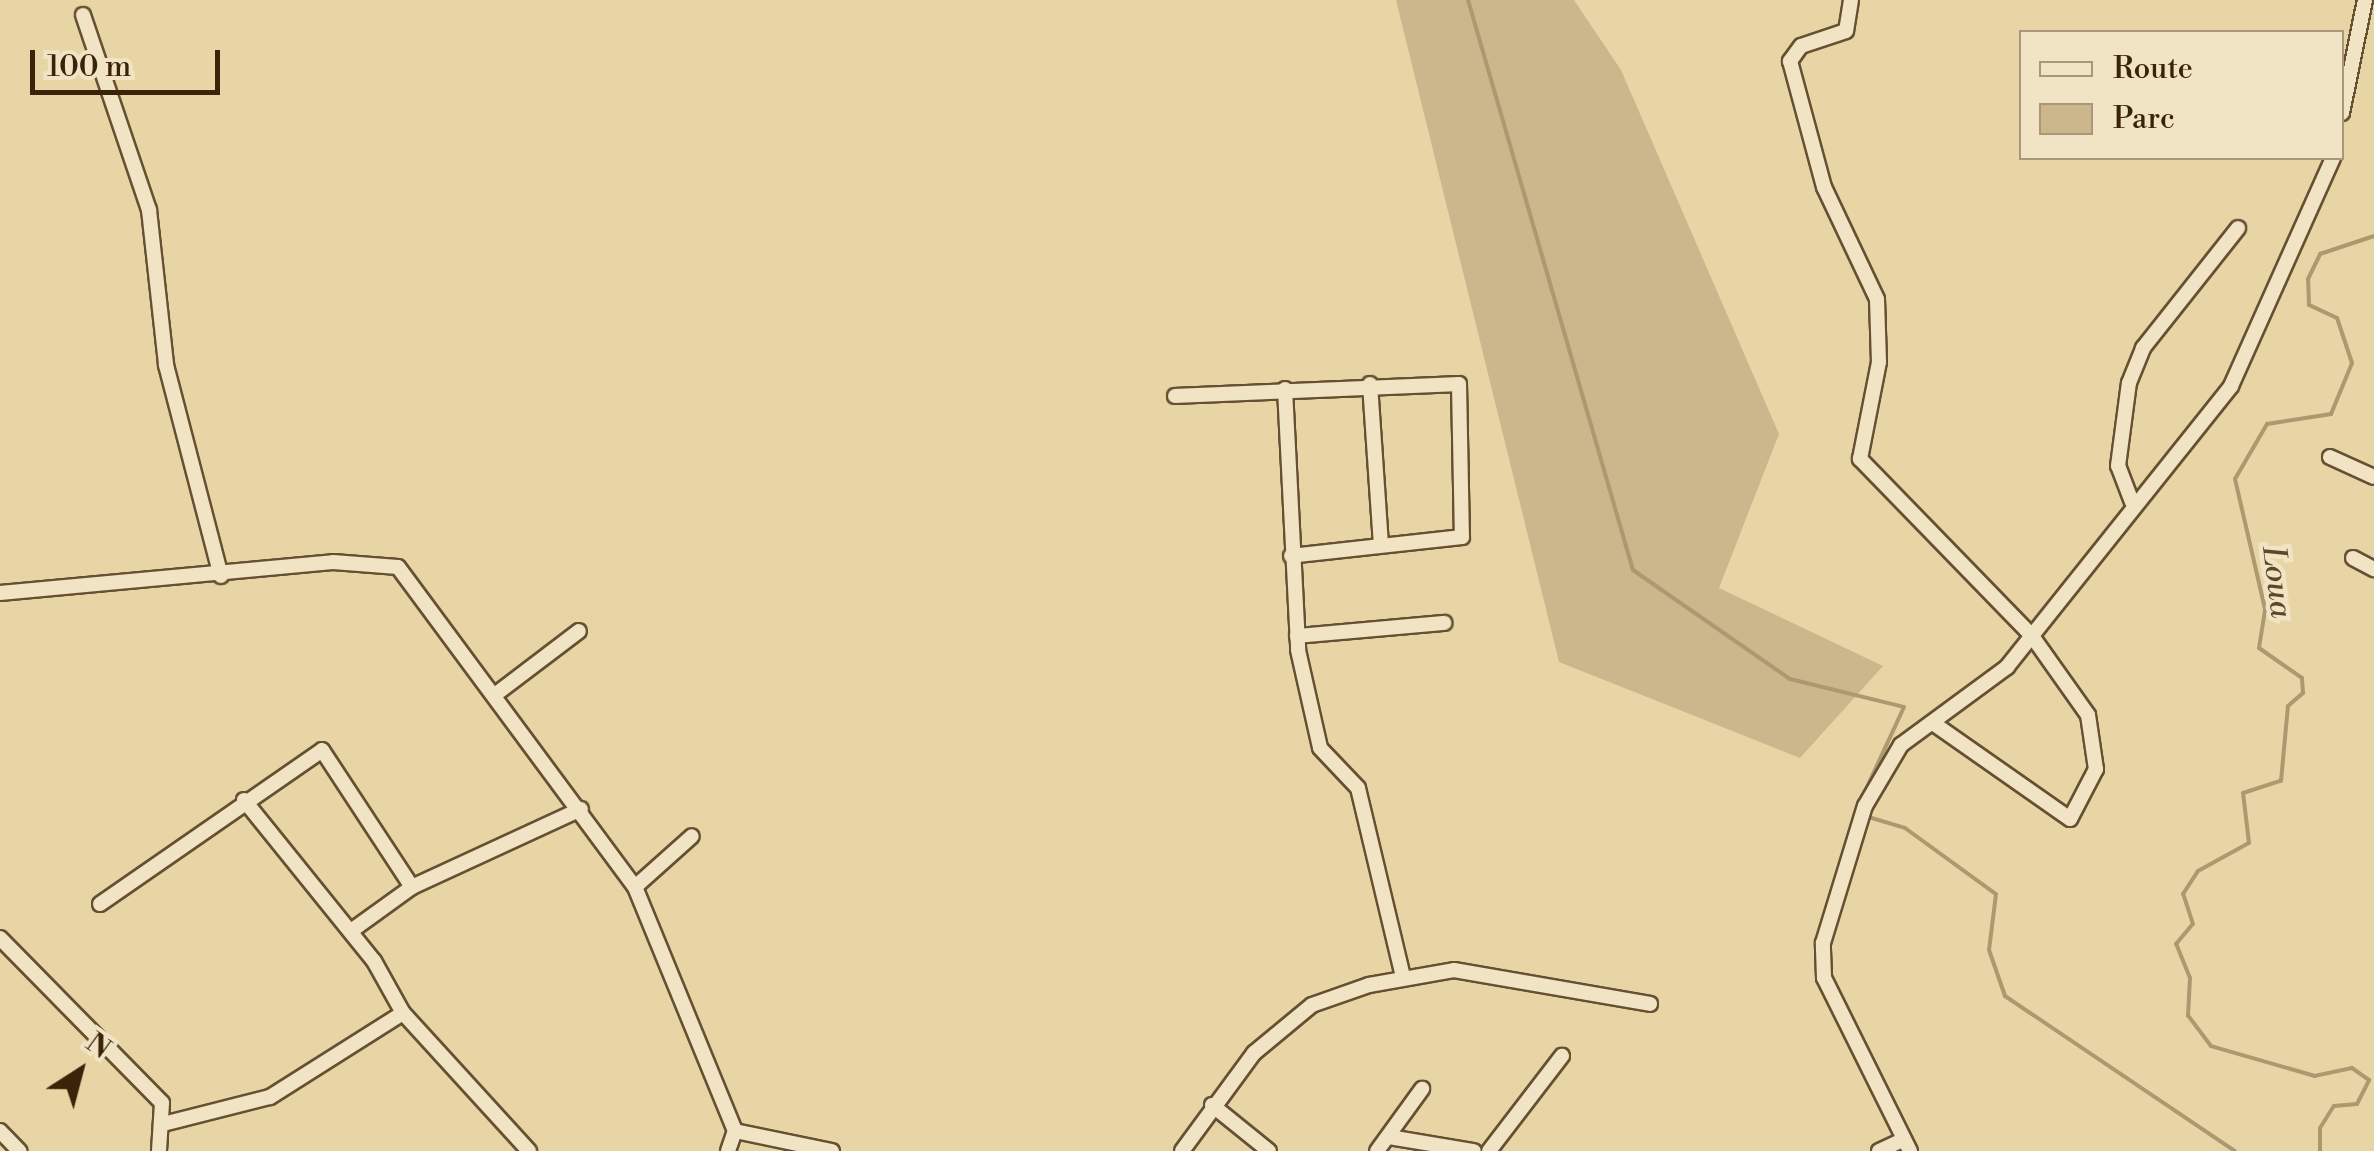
<!DOCTYPE html>
<style>
body{margin:0}
#map{position:relative;width:2374px;height:1151px;overflow:hidden;background:#e8d5a5;font-family:"Libre Bodoni",serif}
div>[style]{position:absolute}
.green>*{inset:0;background:#cbb78b}
.stream>*{height:4px;margin:-2px;padding:0 2px;transform-origin:2px;border-radius:2px;background:#ad9870}
.roads{filter:drop-shadow(2px 0 #665031) drop-shadow(-2px 0 #665031) drop-shadow(0 2px #665031) drop-shadow(0 -2px #665031)}
.minor>*{height:14px;margin:-7px;padding:0 7px;transform-origin:7px;border-radius:7px;background:#f0e4c4}
span{translate:-50% -50%;white-space:nowrap;text-align:center;line-height:1.15;-webkit-text-stroke:9px #f0e4c4;paint-order:stroke}
.water-label{font-size:32px;color:#5d4629;font-style:italic}
.legend{position:absolute;left:2019px;top:30px;width:325px;height:130px;box-sizing:border-box;background:#f0e4c4;border:2px solid #a8977a;margin:0;padding:12px 18px;list-style:none;font-size:30px;color:#3b230a}
.legend li{display:flex;align-items:center;gap:20px;height:50px}
.legend b{width:50px;border:2px solid #a8977a}
.north{position:absolute;left:30px;top:1021px;width:100px;height:100px;-webkit-text-stroke:8px #f0e4c4;paint-order:stroke;rotate:36deg;font-size:28px;font-weight:700;line-height:40px;text-align:center;color:#3b230a}
.north::after{content:'';display:block;margin:auto;width:35px;height:45px;background:#3b230a;clip-path:polygon(50% 0,100% 100%,50% 72%,0 100%)}
.scale{position:absolute;left:30px;top:50px;width:190px;height:45px;box-sizing:border-box;border:5px solid #3b230a;border-top:0;padding-left:12px;font-size:30px;line-height:35px;white-space:nowrap;color:#3b230a;-webkit-text-stroke:8px #f0e4c4;paint-order:stroke}
</style>
<div id="map">
<div class="green">
<i style="clip-path:polygon(1396px 0,1574px 0,1621px 70px,1779px 434px,1719px 588px,1883px 666px,1800px 758px,1559px 662px)"></i>
</div>
<div class="stream">
<i style="left:1468px;top:0;width:593px;rotate:73.86deg"></i>
<i style="left:1633px;top:570px;width:191px;rotate:34.8deg"></i>
<i style="left:1790px;top:679px;width:117px;rotate:13.8deg"></i>
<i style="left:1904px;top:707px;width:117px;rotate:114.8deg"></i>
<i style="left:1855px;top:813px;width:52px;rotate:16.7deg"></i>
<i style="left:1905px;top:828px;width:112px;rotate:36deg"></i>
<i style="left:1996px;top:894px;width:56px;rotate:97.1deg"></i>
<i style="left:1989px;top:950px;width:49px;rotate:70.8deg"></i>
<i style="left:2005px;top:996px;width:277px;rotate:34deg"></i>
<i style="left:2320px;top:1151px;width:23px;rotate:-90deg"></i>
<i style="left:2320px;top:1128px;width:26px;rotate:-58deg"></i>
<i style="left:2334px;top:1106px;width:23px;rotate:-5deg"></i>
<i style="left:2357px;top:1104px;width:27px;rotate:-63deg"></i>
<i style="left:2369px;top:1080px;width:21px;rotate:-145deg"></i>
<i style="left:2352px;top:1068px;width:38px;rotate:168deg"></i>
<i style="left:2315px;top:1076px;width:108px;rotate:-163.9deg"></i>
<i style="left:2211px;top:1046px;width:38px;rotate:-127deg"></i>
<i style="left:2188px;top:1016px;width:38px;rotate:-87deg"></i>
<i style="left:2190px;top:978px;width:37px;rotate:-112deg"></i>
<i style="left:2176px;top:944px;width:26px;rotate:-50deg"></i>
<i style="left:2193px;top:924px;width:32px;rotate:-108deg"></i>
<i style="left:2183px;top:894px;width:27px;rotate:-57deg"></i>
<i style="left:2198px;top:871px;width:58px;rotate:-28.8deg"></i>
<i style="left:2249px;top:843px;width:50px;rotate:-96.8deg"></i>
<i style="left:2243px;top:793px;width:40px;rotate:-18deg"></i>
<i style="left:2281px;top:781px;width:75px;rotate:-84.7deg"></i>
<i style="left:2288px;top:706px;width:20px;rotate:-41deg"></i>
<i style="left:2303px;top:693px;width:15px;rotate:-94deg"></i>
<i style="left:2302px;top:678px;width:52px;rotate:-145.1deg"></i>
<i style="left:2259px;top:648px;width:39px;rotate:-81deg"></i>
<i style="left:2265px;top:609px;width:133px;rotate:-103deg"></i>
<i style="left:2235px;top:479px;width:64px;rotate:-59.8deg"></i>
<i style="left:2267px;top:424px;width:65px;rotate:-8.9deg"></i>
<i style="left:2331px;top:414px;width:55px;rotate:-67.6deg"></i>
<i style="left:2352px;top:363px;width:47px;rotate:-108.4deg"></i>
<i style="left:2337px;top:318px;width:31px;rotate:-155deg"></i>
<i style="left:2309px;top:305px;width:26px;rotate:-92deg"></i>
<i style="left:2308px;top:279px;width:28px;rotate:-64deg"></i>
<i style="left:2320px;top:254px;width:57px;rotate:-18.4deg"></i>
</div>
<div class="roads">
<div class="minor">
<i style="left:1851px;top:0;width:31px;rotate:99deg"></i>
<i style="left:1846px;top:31px;width:47px;rotate:161.6deg"></i>
<i style="left:1801px;top:46px;width:19px;rotate:126deg"></i>
<i style="left:1790px;top:61px;width:131px;rotate:74.9deg"></i>
<i style="left:1824px;top:187px;width:124px;rotate:64.7deg"></i>
<i style="left:1877px;top:299px;width:63px;rotate:88.2deg"></i>
<i style="left:1879px;top:362px;width:99px;rotate:101.1deg"></i>
<i style="left:1860px;top:459px;width:247px;rotate:45.8deg"></i>
<i style="left:2032px;top:636px;width:97px;rotate:54.7deg"></i>
<i style="left:2088px;top:715px;width:55px;rotate:81.6deg"></i>
<i style="left:2096px;top:769px;width:56px;rotate:117.5deg"></i>
<i style="left:2070px;top:819px;width:167px;rotate:-145deg"></i>
<i style="left:83px;top:15px;width:206px;rotate:71.3deg"></i>
<i style="left:149px;top:210px;width:156px;rotate:83.7deg"></i>
<i style="left:166px;top:365px;width:218px;rotate:75.4deg"></i>
<i style="left:2342px;top:113px;width:115px;rotate:-78.5deg"></i>
<i style="left:1370px;top:384px;width:161px;rotate:86.1deg"></i>
<i style="left:1285px;top:389px;width:261px;rotate:87.1deg"></i>
<i style="left:1298px;top:650px;width:100px;rotate:77.3deg"></i>
<i style="left:1320px;top:748px;width:55px;rotate:46.5deg"></i>
<i style="left:1358px;top:788px;width:194px;rotate:76.6deg"></i>
<i style="left:1175px;top:396px;width:284px;rotate:-2.4deg"></i>
<i style="left:1459px;top:384px;width:153px;rotate:88.9deg"></i>
<i style="left:1462px;top:537px;width:172px;rotate:173.7deg"></i>
<i style="left:2330px;top:457px;width:48px;rotate:24.4deg"></i>
<i style="left:2132px;top:502px;width:39px;rotate:-111deg"></i>
<i style="left:2118px;top:466px;width:84px;rotate:-82.5deg"></i>
<i style="left:2129px;top:383px;width:38px;rotate:-68deg"></i>
<i style="left:2143px;top:348px;width:153px;rotate:-51.6deg"></i>
<i style="left:2353px;top:558px;width:24px;rotate:28deg"></i>
<i style="left:0;top:593px;width:334px;rotate:-5.3deg"></i>
<i style="left:333px;top:562px;width:65px;rotate:4.4deg"></i>
<i style="left:398px;top:567px;width:398px;rotate:53.5deg"></i>
<i style="left:635px;top:887px;width:264px;rotate:67.7deg"></i>
<i style="left:735px;top:1131px;width:99px;rotate:11.7deg"></i>
<i style="left:1297px;top:636px;width:148px;rotate:-5.1deg"></i>
<i style="left:496px;top:694px;width:104px;rotate:-37.2deg"></i>
<i style="left:244px;top:800px;width:207px;rotate:51.1deg"></i>
<i style="left:374px;top:961px;width:60px;rotate:60.9deg"></i>
<i style="left:403px;top:1013px;width:187px;rotate:47.6deg"></i>
<i style="left:635px;top:887px;width:76px;rotate:-41.8deg"></i>
<i style="left:100px;top:904px;width:270px;rotate:-34.7deg"></i>
<i style="left:322px;top:750px;width:164px;rotate:56.7deg"></i>
<i style="left:351px;top:931px;width:75px;rotate:-35.8deg"></i>
<i style="left:412px;top:887px;width:186px;rotate:-24.8deg"></i>
<i style="left:0;top:938px;width:231px;rotate:45.5deg"></i>
<i style="left:162px;top:1103px;width:48px;rotate:93.6deg"></i>
<i style="left:1212px;top:1105px;width:73px;rotate:38.9deg"></i>
<i style="left:163px;top:1124px;width:110px;rotate:-14.2deg"></i>
<i style="left:270px;top:1097px;width:157px;rotate:-32.3deg"></i>
<i style="left:0;top:1131px;width:28px;rotate:46deg"></i>
<i style="left:1389px;top:1137px;width:86px;rotate:9.4deg"></i>
<i style="left:728px;top:1151px;width:21px;rotate:-71deg"></i>
<i style="left:1182px;top:1151px;width:122px;rotate:-53.7deg"></i>
<i style="left:1254px;top:1053px;width:75px;rotate:-39.6deg"></i>
<i style="left:1312px;top:1005px;width:60px;rotate:-19.3deg"></i>
<i style="left:1369px;top:985px;width:86px;rotate:-10deg"></i>
<i style="left:1454px;top:970px;width:199px;rotate:9.8deg"></i>
<i style="left:1377px;top:1151px;width:77px;rotate:-54deg"></i>
<i style="left:1489px;top:1151px;width:120px;rotate:-52.5deg"></i>
<i style="left:1879px;top:1151px;width:26px;rotate:-25deg"></i>
<i style="left:1910px;top:1151px;width:193px;rotate:-116.4deg"></i>
<i style="left:1824px;top:978px;width:35px;rotate:-92deg"></i>
<i style="left:1823px;top:943px;width:143px;rotate:-73deg"></i>
<i style="left:1865px;top:806px;width:71px;rotate:-59.5deg"></i>
<i style="left:1901px;top:745px;width:132px;rotate:-36.3deg"></i>
<i style="left:2007px;top:667px;width:359px;rotate:-51.4deg"></i>
<i style="left:2231px;top:386px;width:250px;rotate:-65.9deg"></i>
</div>
</div>
<div class="water-label">
<span style="left:2277px;top:582px;rotate:83deg">Loua</span>
</div>
<ul class="legend">
<li><b style="height:12px;background:#f0e4c4"></b>Route</li>
<li><b style="height:28px;background:#cbb78b"></b>Parc</li>
</ul>
<div class="north">N</div>
<div class="scale">100 m</div>
</div>
